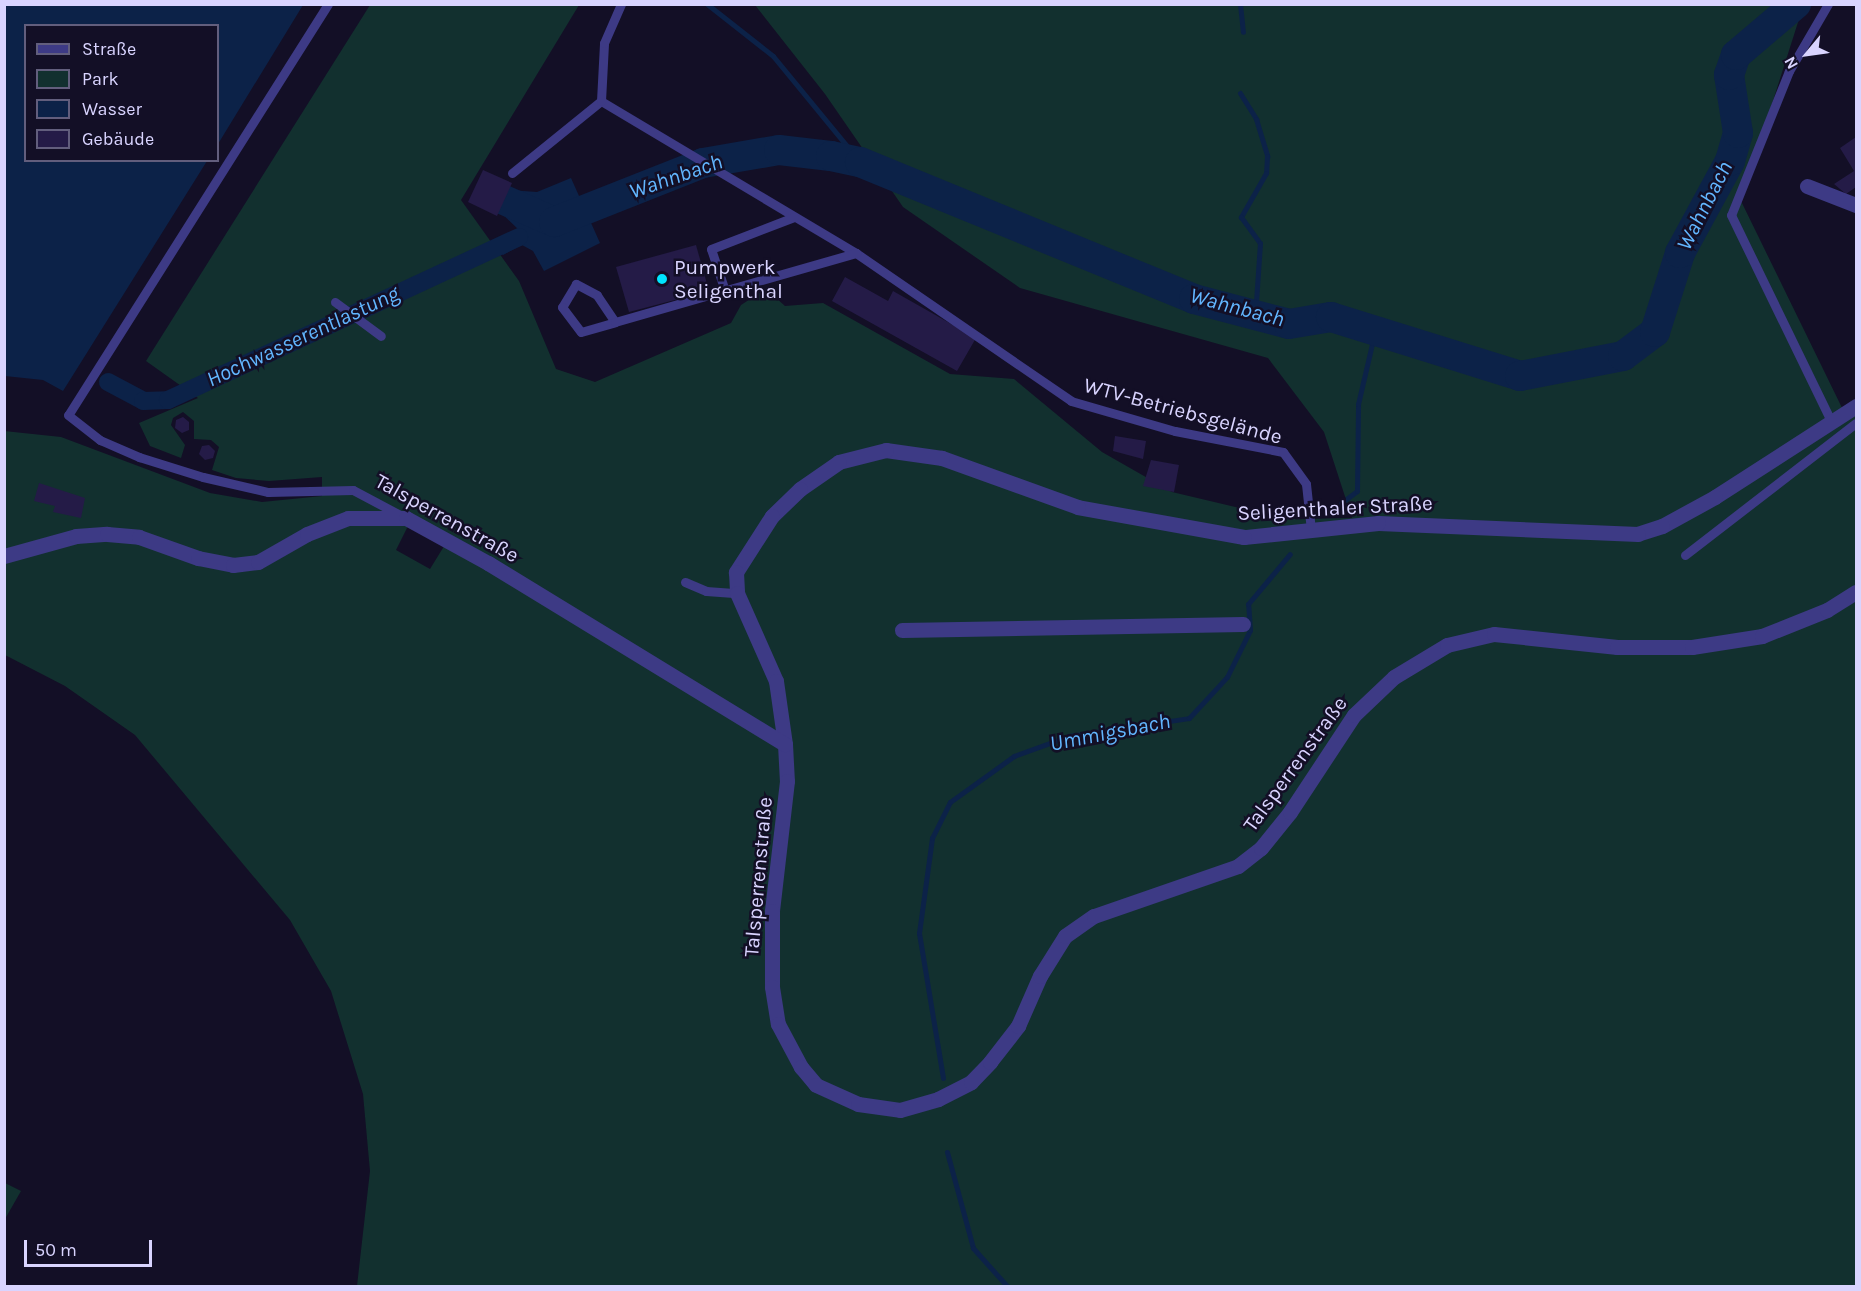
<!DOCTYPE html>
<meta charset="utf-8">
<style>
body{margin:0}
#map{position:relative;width:1861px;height:1291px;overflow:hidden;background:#130f26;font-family:Karla,sans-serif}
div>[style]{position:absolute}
.green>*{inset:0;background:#12302f}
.water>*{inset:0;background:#0c2248}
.stream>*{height:5px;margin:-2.5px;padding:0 2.5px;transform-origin:2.5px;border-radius:2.5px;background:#0c2248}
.canal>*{height:18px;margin:-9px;padding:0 9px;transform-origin:9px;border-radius:9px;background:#0c2248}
.river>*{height:30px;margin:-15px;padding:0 15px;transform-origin:15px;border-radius:15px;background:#0c2248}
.building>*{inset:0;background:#241b47}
.service>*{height:9px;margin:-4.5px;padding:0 4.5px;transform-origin:4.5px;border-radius:4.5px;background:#3d3a85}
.minor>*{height:15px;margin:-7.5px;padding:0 7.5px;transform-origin:7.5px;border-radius:7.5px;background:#3d3a85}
.dots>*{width:16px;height:16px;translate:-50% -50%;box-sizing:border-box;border:3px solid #130f26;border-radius:50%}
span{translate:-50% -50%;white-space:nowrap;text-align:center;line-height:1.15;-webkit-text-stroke:5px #130f26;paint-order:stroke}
.poi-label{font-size:21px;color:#d9d4ff}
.left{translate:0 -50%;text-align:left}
.street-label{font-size:21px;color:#d9d4ff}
.water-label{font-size:22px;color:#62b6ff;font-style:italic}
.frame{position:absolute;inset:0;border:6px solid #d9d4ff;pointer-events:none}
.legend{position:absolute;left:24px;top:24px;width:195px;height:138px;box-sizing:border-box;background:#130f26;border:2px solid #625e7d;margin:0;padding:8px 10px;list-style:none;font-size:18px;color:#d9d4ff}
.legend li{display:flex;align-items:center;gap:12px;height:30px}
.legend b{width:30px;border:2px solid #625e7d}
.north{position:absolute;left:1777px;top:24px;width:60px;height:60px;-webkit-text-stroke:4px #130f26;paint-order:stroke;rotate:241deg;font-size:16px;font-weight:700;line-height:24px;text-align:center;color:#d9d4ff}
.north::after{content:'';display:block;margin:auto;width:21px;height:27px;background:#d9d4ff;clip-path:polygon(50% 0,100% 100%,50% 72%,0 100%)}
.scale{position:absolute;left:24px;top:1240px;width:128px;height:27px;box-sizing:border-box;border:3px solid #d9d4ff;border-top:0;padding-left:8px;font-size:18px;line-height:21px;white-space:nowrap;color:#d9d4ff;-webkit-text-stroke:4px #130f26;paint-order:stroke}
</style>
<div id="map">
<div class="green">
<i style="clip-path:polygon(evenodd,370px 5px,579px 5px,461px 200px,519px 281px,556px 369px,595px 382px,731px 323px,741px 305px,766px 289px,785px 306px,823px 303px,950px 374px,1014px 379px,1102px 452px,1172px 492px,1286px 519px,1352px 518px,1324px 432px,1268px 358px,1020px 288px,903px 207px,825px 94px,755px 5px,1812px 5px,1800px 16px,1741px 201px,1846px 416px,1856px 410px,1856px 1286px,357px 1286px,370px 1171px,363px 1094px,331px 991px,290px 920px,135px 735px,65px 686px,5px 655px,4px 431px,61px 437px,210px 493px,262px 502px,322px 496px,322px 477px,269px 481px,236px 478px,212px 470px,219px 447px,211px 440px,194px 439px,194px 421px,183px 412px,173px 418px,171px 425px,185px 445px,181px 458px,150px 446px,139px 423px,198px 398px,146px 361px,370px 5px,410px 522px,446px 543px,430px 569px,396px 550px,410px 522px)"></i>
<i style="clip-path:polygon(5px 1183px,21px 1191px,5px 1219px)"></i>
</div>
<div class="water">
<i style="clip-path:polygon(4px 5px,303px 5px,218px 144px,218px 26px,26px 26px,26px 160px,207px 161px,63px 391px,43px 380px,5px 376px)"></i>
<i style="clip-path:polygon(571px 178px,600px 243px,544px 271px,533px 251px,522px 245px,503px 255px,495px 242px,519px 230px,499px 211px,509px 190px,537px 192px)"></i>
</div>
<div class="stream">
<i style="left:707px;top:4px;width:84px;rotate:38.2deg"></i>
<i style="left:773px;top:56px;width:137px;rotate:50.6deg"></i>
<i style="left:1240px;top:4px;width:28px;rotate:84deg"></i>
<i style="left:1240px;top:93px;width:31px;rotate:58deg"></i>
<i style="left:1256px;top:119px;width:39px;rotate:73deg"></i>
<i style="left:1267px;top:156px;width:17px;rotate:93deg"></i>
<i style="left:1266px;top:173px;width:51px;rotate:119.6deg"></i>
<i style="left:1241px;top:217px;width:32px;rotate:54deg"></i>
<i style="left:1260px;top:243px;width:74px;rotate:93.9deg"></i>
<i style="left:1341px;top:503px;width:20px;rotate:-37deg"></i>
<i style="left:1357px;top:491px;width:87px;rotate:-89.3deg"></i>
<i style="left:1358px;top:404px;width:75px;rotate:-76.9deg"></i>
<i style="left:943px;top:1078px;width:147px;rotate:-99.4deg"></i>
<i style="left:919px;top:933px;width:96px;rotate:-82.2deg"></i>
<i style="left:932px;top:838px;width:40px;rotate:-63.4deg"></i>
<i style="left:950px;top:802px;width:79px;rotate:-35.7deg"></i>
<i style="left:1014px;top:756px;width:59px;rotate:-20deg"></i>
<i style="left:1069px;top:736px;width:121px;rotate:-8.5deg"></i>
<i style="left:1189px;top:718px;width:56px;rotate:-47.2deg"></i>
<i style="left:1227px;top:677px;width:52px;rotate:-63.9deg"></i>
<i style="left:1250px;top:630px;width:26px;rotate:-94deg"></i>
<i style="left:1248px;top:604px;width:65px;rotate:-50deg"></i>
<i style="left:947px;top:1152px;width:99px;rotate:74.8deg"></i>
<i style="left:973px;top:1248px;width:51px;rotate:48.2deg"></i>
</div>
<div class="canal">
<i style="left:108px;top:382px;width:40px;rotate:28deg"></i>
<i style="left:143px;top:401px;width:25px;rotate:-2deg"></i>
<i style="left:168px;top:400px;width:387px;rotate:-24.9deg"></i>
</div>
<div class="river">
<i style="left:504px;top:200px;width:55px;rotate:23.7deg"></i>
<i style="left:554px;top:222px;width:160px;rotate:-21.6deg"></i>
<i style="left:703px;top:163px;width:77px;rotate:-9.7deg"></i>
<i style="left:779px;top:150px;width:52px;rotate:6.6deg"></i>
<i style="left:831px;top:156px;width:30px;rotate:12deg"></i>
<i style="left:860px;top:162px;width:361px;rotate:22.3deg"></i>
<i style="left:1194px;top:299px;width:98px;rotate:14.7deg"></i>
<i style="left:1289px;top:324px;width:43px;rotate:-9.5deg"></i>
<i style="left:1331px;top:317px;width:198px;rotate:17.3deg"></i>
<i style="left:1520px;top:376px;width:105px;rotate:-11deg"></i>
<i style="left:1623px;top:356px;width:40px;rotate:-37deg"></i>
<i style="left:1655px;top:332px;width:83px;rotate:-72.4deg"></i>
<i style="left:1680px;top:253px;width:105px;rotate:-61.5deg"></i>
<i style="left:1730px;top:161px;width:29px;rotate:-74deg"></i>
<i style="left:1738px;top:133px;width:59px;rotate:-98.8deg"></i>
<i style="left:1729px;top:75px;width:21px;rotate:-71deg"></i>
<i style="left:1736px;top:55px;width:79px;rotate:-40.4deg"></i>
</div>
<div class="building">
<i style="clip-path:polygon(1856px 137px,1856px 187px,1846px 194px,1834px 184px,1854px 171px,1840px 148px)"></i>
<i style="clip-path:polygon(483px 170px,512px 183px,497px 216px,468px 202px)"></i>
<i style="clip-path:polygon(696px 245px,709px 291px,629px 312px,616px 267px)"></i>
<i style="clip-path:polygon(845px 277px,888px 301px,893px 291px,976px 338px,957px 371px,832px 301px)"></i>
<i style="clip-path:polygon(183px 417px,189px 422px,189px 430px,182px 433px,175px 428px,176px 420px)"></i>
<i style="clip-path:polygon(1115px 436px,1146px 441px,1143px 459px,1113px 451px)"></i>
<i style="clip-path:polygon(209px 445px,215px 451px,213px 458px,205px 460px,199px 454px,202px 446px)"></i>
<i style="clip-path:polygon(1151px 460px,1179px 465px,1174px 492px,1143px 486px)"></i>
<i style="clip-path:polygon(39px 483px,85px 498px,81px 518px,53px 512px,55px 506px,34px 501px)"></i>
</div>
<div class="service">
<i style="left:328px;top:4px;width:486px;rotate:122.3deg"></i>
<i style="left:68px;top:415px;width:41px;rotate:38deg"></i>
<i style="left:100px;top:440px;width:43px;rotate:23.6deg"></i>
<i style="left:139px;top:457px;width:67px;rotate:17.4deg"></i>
<i style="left:203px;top:477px;width:67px;rotate:13deg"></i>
<i style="left:268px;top:492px;width:85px;rotate:-1.3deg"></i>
<i style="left:353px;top:490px;width:55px;rotate:28deg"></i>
<i style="left:1828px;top:4px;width:78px;rotate:120.2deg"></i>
<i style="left:1789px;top:71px;width:155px;rotate:111.9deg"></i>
<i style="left:1731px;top:215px;width:229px;rotate:64.1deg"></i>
<i style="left:601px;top:101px;width:297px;rotate:30.8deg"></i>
<i style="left:856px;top:253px;width:261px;rotate:34.5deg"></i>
<i style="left:1071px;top:401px;width:108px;rotate:16.1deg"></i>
<i style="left:1175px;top:431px;width:110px;rotate:11deg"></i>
<i style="left:1283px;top:452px;width:39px;rotate:54deg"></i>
<i style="left:1306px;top:484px;width:46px;rotate:83.8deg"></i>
<i style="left:512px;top:173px;width:114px;rotate:-39deg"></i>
<i style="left:601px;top:101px;width:58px;rotate:-87deg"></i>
<i style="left:604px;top:43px;width:43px;rotate:-66.4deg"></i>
<i style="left:725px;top:291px;width:44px;rotate:-108.4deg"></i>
<i style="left:711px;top:249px;width:89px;rotate:-21.1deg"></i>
<i style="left:335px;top:302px;width:57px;rotate:36.5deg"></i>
<i style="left:615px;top:322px;width:32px;rotate:-124deg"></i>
<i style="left:597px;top:295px;width:24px;rotate:-152deg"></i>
<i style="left:576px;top:284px;width:27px;rotate:121deg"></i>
<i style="left:562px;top:307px;width:31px;rotate:53deg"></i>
<i style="left:581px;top:332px;width:35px;rotate:-16deg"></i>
<i style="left:615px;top:322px;width:251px;rotate:-16deg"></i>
<i style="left:1685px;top:555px;width:216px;rotate:-37.7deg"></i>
<i style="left:685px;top:582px;width:23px;rotate:23deg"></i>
<i style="left:706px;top:591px;width:31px;rotate:4deg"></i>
</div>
<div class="minor">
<i style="left:1807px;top:186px;width:53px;rotate:21.2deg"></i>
<i style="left:1856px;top:406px;width:168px;rotate:147.2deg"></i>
<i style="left:1715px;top:497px;width:60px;rotate:151.3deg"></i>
<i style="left:1662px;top:526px;width:25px;rotate:162deg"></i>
<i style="left:1638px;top:534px;width:260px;rotate:-177.6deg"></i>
<i style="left:1378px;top:523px;width:135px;rotate:174deg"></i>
<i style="left:1244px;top:537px;width:169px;rotate:-169.8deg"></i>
<i style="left:1078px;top:507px;width:145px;rotate:-160.2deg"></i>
<i style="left:942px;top:458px;width:57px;rotate:-171.9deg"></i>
<i style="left:886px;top:450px;width:49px;rotate:165.7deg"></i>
<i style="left:839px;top:462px;width:47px;rotate:145.3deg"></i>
<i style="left:800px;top:489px;width:39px;rotate:136deg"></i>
<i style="left:772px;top:516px;width:67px;rotate:122.7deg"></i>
<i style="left:736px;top:572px;width:21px;rotate:87deg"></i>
<i style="left:737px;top:593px;width:96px;rotate:66.1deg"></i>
<i style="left:776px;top:681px;width:64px;rotate:81.9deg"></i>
<i style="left:785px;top:744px;width:37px;rotate:87deg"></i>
<i style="left:787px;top:781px;width:131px;rotate:96.6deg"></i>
<i style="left:772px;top:911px;width:76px;rotate:90deg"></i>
<i style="left:772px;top:987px;width:37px;rotate:81deg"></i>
<i style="left:778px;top:1024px;width:49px;rotate:61.9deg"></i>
<i style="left:801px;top:1067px;width:23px;rotate:50deg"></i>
<i style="left:816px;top:1085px;width:46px;rotate:24.3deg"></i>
<i style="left:858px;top:1104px;width:42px;rotate:8.1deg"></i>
<i style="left:900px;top:1110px;width:40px;rotate:-16deg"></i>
<i style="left:938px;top:1099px;width:37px;rotate:-27deg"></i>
<i style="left:971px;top:1082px;width:28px;rotate:-46deg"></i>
<i style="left:990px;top:1062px;width:46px;rotate:-52.1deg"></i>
<i style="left:1018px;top:1026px;width:55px;rotate:-66.3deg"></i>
<i style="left:1040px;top:976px;width:47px;rotate:-58deg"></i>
<i style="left:1065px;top:936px;width:35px;rotate:-35deg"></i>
<i style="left:1094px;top:916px;width:152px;rotate:-19.1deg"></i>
<i style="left:1238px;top:866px;width:29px;rotate:-38deg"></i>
<i style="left:1261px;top:848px;width:46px;rotate:-51.1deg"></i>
<i style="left:1290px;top:812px;width:116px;rotate:-56.6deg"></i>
<i style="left:1354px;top:715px;width:55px;rotate:-43.5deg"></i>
<i style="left:1394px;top:677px;width:62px;rotate:-31.1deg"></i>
<i style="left:1447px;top:645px;width:48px;rotate:-13.2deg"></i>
<i style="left:1494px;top:634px;width:124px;rotate:6deg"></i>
<i style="left:1617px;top:647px;width:75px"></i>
<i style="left:1692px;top:647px;width:71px;rotate:-8.9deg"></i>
<i style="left:1762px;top:636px;width:70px;rotate:-21.8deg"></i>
<i style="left:1827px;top:610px;width:34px;rotate:-32deg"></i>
<i style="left:4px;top:556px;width:75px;rotate:-15.5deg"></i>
<i style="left:76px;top:536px;width:31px;rotate:-4deg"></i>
<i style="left:107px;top:534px;width:32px;rotate:5deg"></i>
<i style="left:139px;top:537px;width:63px;rotate:19.6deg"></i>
<i style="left:198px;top:558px;width:36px;rotate:11deg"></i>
<i style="left:233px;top:565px;width:25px;rotate:-7deg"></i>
<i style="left:258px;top:562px;width:56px;rotate:-29.7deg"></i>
<i style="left:307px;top:534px;width:44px;rotate:-21.3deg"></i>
<i style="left:348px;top:518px;width:58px"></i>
<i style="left:406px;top:518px;width:94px;rotate:28.8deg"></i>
<i style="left:488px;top:563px;width:348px;rotate:31.4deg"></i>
<i style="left:902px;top:630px;width:341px;rotate:-1deg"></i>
</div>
<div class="dots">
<i style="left:662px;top:279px;background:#00e5ff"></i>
</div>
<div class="poi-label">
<span class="left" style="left:674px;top:279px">Pumpwerk<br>Seligenthal</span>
</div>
<div class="street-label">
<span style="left:1183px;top:411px;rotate:15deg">WTV-Betriebsgelände</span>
<span style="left:1335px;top:508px;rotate:-3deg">Seligenthaler Straße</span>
<span style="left:447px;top:518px;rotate:29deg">Talsperrenstraße</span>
<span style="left:1295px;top:764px;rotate:-54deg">Talsperrenstraße</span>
<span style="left:758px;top:877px;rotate:-85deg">Talsperrenstraße</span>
</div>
<div class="water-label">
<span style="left:676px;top:177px;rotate:-19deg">Wahnbach</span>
<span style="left:1705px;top:206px;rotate:-63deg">Wahnbach</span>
<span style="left:1237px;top:308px;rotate:15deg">Wahnbach</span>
<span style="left:303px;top:337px;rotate:-25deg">Hochwasserentlastung</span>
<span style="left:1110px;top:733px;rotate:-11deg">Ummigsbach</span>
</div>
<div class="frame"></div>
<ul class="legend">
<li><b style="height:8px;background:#3d3a85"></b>Straße</li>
<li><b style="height:16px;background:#12302f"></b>Park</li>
<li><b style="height:16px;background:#0c2248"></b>Wasser</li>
<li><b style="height:16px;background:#241b47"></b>Gebäude</li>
</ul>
<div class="north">N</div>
<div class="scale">50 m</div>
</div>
